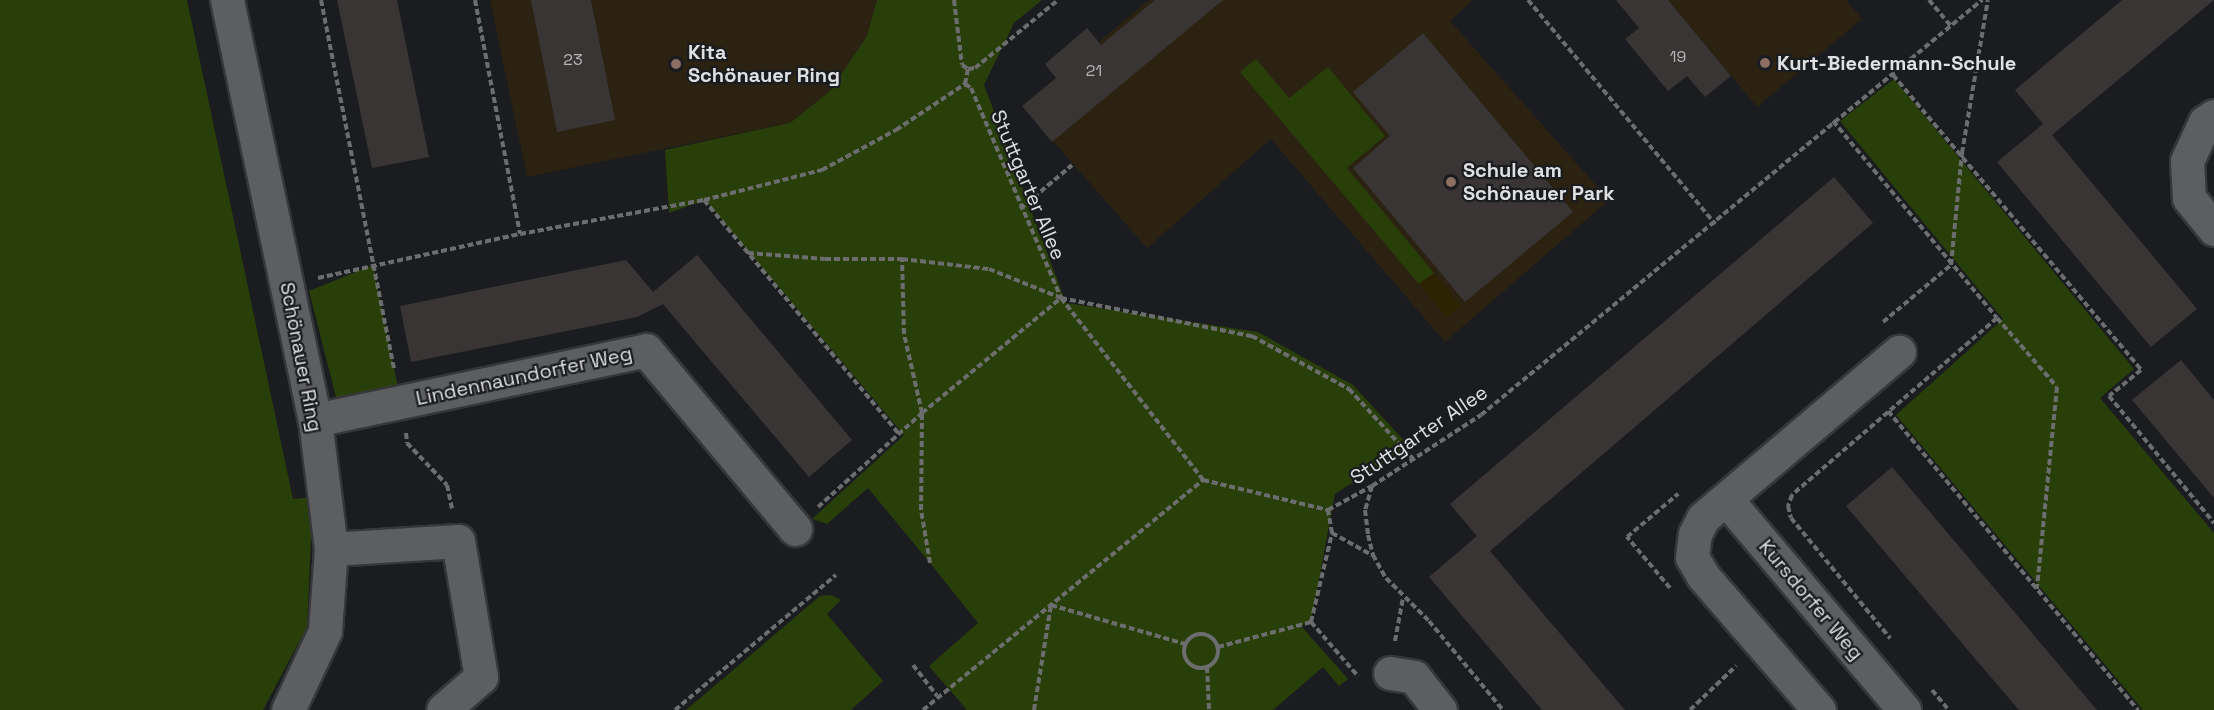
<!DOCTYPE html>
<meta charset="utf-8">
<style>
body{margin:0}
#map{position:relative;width:2214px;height:710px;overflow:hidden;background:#1b1c1f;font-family:"Space Grotesk",sans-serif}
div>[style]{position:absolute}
.education>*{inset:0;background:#2b2212}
.green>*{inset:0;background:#293f09}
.sand>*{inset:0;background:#2b2302}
.building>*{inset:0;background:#393534}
.path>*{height:4px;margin-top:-2px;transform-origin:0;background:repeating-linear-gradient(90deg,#6c6d6f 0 6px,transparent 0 9px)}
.path>.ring{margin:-2px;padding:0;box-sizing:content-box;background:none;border:4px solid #6c6d6f;border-radius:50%}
.roads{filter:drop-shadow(2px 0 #363739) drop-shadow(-2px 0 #363739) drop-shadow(0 2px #363739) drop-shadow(0 -2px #363739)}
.minor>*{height:33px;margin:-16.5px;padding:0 16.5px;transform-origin:16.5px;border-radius:16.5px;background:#5d5e62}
.dots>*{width:16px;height:16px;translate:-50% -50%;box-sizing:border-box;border:3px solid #1b1c1f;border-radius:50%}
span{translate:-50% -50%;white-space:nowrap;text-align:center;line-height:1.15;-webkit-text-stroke:4.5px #1b1c1f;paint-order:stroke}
.number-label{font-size:16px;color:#b6b5b6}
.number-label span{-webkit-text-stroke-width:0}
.poi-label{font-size:20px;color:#dfe0e2;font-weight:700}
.left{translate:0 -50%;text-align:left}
.street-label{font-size:20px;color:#dfe0e2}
</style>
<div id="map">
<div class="education">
<i style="clip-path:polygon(490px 0,877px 0,867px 36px,830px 91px,790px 123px,527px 177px)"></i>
<i style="clip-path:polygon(1149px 0,1473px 0,1450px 21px,1609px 200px,1445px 342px,1271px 139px,1147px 248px,1022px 106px)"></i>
<i style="clip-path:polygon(1668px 0,1846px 0,1862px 19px,1757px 107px)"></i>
</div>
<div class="green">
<i style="clip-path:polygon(0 0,187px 0,293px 499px,313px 497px,307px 627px,263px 710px,0 710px)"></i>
<i style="clip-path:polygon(877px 0,1042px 0,1014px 23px,984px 85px,1066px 303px,1258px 332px,1353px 385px,1409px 446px,1335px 494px,1311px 622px,1301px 626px,1348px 679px,1339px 686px,1323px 667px,1273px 710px,967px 710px,929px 666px,978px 623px,930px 563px,868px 488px,827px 524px,812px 519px,904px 435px,705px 200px,669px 213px,665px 150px,790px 123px,830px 91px,867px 36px)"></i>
<i style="clip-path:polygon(1256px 59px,1289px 98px,1328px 67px,1385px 136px,1347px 168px,1434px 273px,1419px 284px,1240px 72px)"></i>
<i style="clip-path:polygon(1894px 79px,2134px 369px,2100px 398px,2214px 533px,2214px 710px,2143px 710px,1896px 415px,2003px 319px,1840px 121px)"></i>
<i style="clip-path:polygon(373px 265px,401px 402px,338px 405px,309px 291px)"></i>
<i style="clip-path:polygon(831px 595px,841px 600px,827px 614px,883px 681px,851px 710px,686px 710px,820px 596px)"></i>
</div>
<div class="sand">
<i style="clip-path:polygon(1434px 273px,1461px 306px,1447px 318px,1419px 284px)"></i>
</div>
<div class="building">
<i style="clip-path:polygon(337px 0,397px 0,429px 157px,372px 168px)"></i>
<i style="clip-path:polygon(531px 0,591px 0,615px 120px,557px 132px)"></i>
<i style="clip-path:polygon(1155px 0,1223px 0,1052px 142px,1022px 106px,1056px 78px,1045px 64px,1087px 28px,1101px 45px)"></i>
<i style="clip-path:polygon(1616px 0,1668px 0,1731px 76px,1705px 97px,1687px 76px,1668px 91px,1625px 39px,1639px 28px)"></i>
<i style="clip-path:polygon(2122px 0,2214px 0,2052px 135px,2197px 309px,2151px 347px,1997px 162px,2043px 124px,2015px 90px)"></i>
<i style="clip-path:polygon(1423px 33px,1573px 212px,1465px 302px,1353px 168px,1390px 136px,1353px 92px)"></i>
<i style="clip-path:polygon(1834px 177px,1873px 223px,1490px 551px,1625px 710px,1542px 710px,1429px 577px,1477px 536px,1450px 504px)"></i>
<i style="clip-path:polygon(697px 255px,852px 440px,809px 477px,663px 304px,637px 317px,411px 362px,400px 306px,626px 260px,653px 292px)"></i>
<i style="clip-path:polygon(2181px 360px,2214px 400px,2214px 498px,2132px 400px)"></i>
<i style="clip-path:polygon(1892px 467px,2097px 710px,2019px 710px,1977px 661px,1846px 506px)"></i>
</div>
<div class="path">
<i style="left:321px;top:0;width:376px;rotate:78.8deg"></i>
<i style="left:475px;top:0;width:238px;rotate:79.1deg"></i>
<i style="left:954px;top:0;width:65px;rotate:83deg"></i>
<i style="left:962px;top:65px;width:7px;rotate:34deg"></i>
<i style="left:968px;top:69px;width:7px;rotate:-8deg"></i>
<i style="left:975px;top:68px;width:107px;rotate:-39.3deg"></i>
<i style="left:1528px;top:0;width:292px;rotate:50.1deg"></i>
<i style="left:1929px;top:0;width:34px;rotate:50deg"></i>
<i style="left:1893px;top:75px;width:385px;rotate:49.9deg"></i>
<i style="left:2141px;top:370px;width:41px;rotate:140.9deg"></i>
<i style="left:2109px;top:396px;width:165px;rotate:50.4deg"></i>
<i style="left:965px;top:84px;width:7px;rotate:34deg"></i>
<i style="left:971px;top:88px;width:228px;rotate:66.8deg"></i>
<i style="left:1061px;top:298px;width:231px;rotate:52deg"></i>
<i style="left:1203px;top:480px;width:129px;rotate:13.5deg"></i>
<i style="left:1328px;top:510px;width:50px;rotate:-28.6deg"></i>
<i style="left:1372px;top:486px;width:130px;rotate:-33.1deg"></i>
<i style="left:1481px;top:415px;width:651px;rotate:-39.64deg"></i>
<i style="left:965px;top:84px;width:15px;rotate:-79deg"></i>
<i style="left:1833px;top:121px;width:256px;rotate:50.2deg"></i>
<i style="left:1997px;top:318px;width:271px;rotate:139.2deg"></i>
<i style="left:1792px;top:495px;width:12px;rotate:110deg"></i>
<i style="left:1788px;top:506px;width:12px;rotate:76deg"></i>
<i style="left:1791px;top:518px;width:156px;rotate:50.5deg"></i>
<i style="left:704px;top:200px;width:305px;rotate:50.2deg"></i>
<i style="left:1020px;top:209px;width:68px;rotate:-40.2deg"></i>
<i style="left:748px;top:253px;width:77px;rotate:4.5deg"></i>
<i style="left:825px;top:259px;width:77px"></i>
<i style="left:318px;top:278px;width:207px;rotate:-12.3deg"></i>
<i style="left:520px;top:234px;width:187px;rotate:-10.5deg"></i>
<i style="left:704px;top:200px;width:122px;rotate:-14.3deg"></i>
<i style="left:822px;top:170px;width:84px;rotate:-28.4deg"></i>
<i style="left:896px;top:130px;width:83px;rotate:-33.7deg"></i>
<i style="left:1997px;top:318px;width:91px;rotate:49deg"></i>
<i style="left:2057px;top:387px;width:203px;rotate:95.7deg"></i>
<i style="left:1883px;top:322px;width:89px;rotate:-40deg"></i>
<i style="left:1951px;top:265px;width:113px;rotate:-84.4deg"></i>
<i style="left:1962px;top:153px;width:155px;rotate:-80.4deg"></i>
<i style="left:1888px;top:411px;width:390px;rotate:50.1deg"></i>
<i style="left:406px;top:433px;width:10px;rotate:84deg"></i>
<i style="left:407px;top:443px;width:58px;rotate:46.4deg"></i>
<i style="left:447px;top:485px;width:24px;rotate:78deg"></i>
<i style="left:1372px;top:486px;width:25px;rotate:106deg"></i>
<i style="left:1365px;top:510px;width:25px;rotate:83deg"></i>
<i style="left:1368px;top:535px;width:21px;rotate:76deg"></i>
<i style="left:1373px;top:555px;width:26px;rotate:61deg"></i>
<i style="left:1386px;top:578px;width:61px;rotate:45deg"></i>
<i style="left:1429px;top:621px;width:116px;rotate:50.3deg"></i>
<i style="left:818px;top:507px;width:140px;rotate:-42.1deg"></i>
<i style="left:922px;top:413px;width:180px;rotate:-39.6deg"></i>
<i style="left:1332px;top:533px;width:46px;rotate:28.8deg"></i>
<i style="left:930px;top:563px;width:54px;rotate:-99.6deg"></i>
<i style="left:921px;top:510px;width:97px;rotate:-89.4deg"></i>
<i style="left:922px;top:413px;width:81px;rotate:-102.8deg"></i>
<i style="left:904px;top:334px;width:75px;rotate:-91.5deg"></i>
<i style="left:902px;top:259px;width:88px;rotate:6.6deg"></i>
<i style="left:989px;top:269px;width:78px;rotate:21.9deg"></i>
<i style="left:1061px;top:298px;width:195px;rotate:11.3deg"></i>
<i style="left:1252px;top:336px;width:111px;rotate:28.7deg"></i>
<i style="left:1349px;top:389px;width:96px;rotate:47.5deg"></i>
<i style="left:1670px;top:588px;width:67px;rotate:-130.1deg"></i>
<i style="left:1627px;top:537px;width:67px;rotate:-40.1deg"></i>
<i style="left:1311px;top:622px;width:91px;rotate:-76.7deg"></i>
<i style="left:1332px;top:533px;width:23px;rotate:-100deg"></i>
<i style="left:1311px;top:622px;width:72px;rotate:49deg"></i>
<i class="ring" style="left:1184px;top:634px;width:30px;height:30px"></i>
<i style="left:1395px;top:641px;width:44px;rotate:-79.5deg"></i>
<i style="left:1218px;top:647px;width:96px;rotate:-15deg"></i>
<i style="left:913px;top:665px;width:39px;rotate:52deg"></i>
<i style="left:1207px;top:667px;width:43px;rotate:87.3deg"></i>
<i style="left:1932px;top:690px;width:26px;rotate:50deg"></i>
<i style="left:675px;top:710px;width:210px;rotate:-40deg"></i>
<i style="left:923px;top:710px;width:362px;rotate:-39.4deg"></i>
<i style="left:1034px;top:710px;width:106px;rotate:-80.8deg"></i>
<i style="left:1051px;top:605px;width:140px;rotate:16.2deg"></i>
<i style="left:1690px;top:710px;width:64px;rotate:-43.7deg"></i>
</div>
<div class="roads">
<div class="minor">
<i style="left:227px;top:0;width:429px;rotate:78.2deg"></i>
<i style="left:315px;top:420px;width:130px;rotate:82.9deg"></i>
<i style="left:331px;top:549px;width:82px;rotate:94.2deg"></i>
<i style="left:325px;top:631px;width:87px;rotate:115.1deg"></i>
<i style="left:2214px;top:116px;width:11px;rotate:146deg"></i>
<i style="left:2205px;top:122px;width:43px;rotate:114.8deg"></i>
<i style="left:2187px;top:161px;width:37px;rotate:87deg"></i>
<i style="left:2189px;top:198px;width:40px;rotate:51deg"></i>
<i style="left:315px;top:420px;width:338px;rotate:-11.9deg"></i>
<i style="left:646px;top:350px;width:233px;rotate:50.2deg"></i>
<i style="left:1726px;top:499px;width:276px;rotate:49.8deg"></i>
<i style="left:331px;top:549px;width:127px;rotate:-3.6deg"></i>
<i style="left:458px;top:541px;width:138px;rotate:80.4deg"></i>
<i style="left:481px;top:677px;width:50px;rotate:139deg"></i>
<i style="left:1390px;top:673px;width:24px;rotate:9deg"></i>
<i style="left:1414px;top:677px;width:42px;rotate:51.8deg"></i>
<i style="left:1819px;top:710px;width:177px;rotate:-130.9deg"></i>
<i style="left:1703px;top:576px;width:22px;rotate:-120deg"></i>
<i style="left:1692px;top:557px;width:23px;rotate:-83deg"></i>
<i style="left:1695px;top:534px;width:18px;rotate:-63deg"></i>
<i style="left:1703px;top:518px;width:257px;rotate:-40.3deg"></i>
</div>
</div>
<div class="dots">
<i style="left:1765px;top:63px;background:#8d6e63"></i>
<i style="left:676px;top:64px;background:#8d6e63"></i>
<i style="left:1451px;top:182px;background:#8d6e63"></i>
</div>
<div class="number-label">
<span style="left:1678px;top:57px">19</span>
<span style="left:573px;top:60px">23</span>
<span style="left:1094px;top:71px">21</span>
</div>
<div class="poi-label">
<span class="left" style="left:688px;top:64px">Kita<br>Schönauer Ring</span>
<span class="left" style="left:1777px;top:63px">Kurt-Biedermann-Schule</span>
<span class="left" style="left:1463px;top:182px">Schule am<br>Schönauer Park</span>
</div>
<div class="street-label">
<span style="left:1028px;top:185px;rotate:67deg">Stuttgarter Allee</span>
<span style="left:301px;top:357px;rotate:79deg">Schönauer Ring</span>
<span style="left:524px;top:376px;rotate:-12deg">Lindennaundorfer Weg</span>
<span style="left:1419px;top:435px;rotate:-34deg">Stuttgarter Allee</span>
<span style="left:1811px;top:600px;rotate:50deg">Kursdorfer Weg</span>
</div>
</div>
